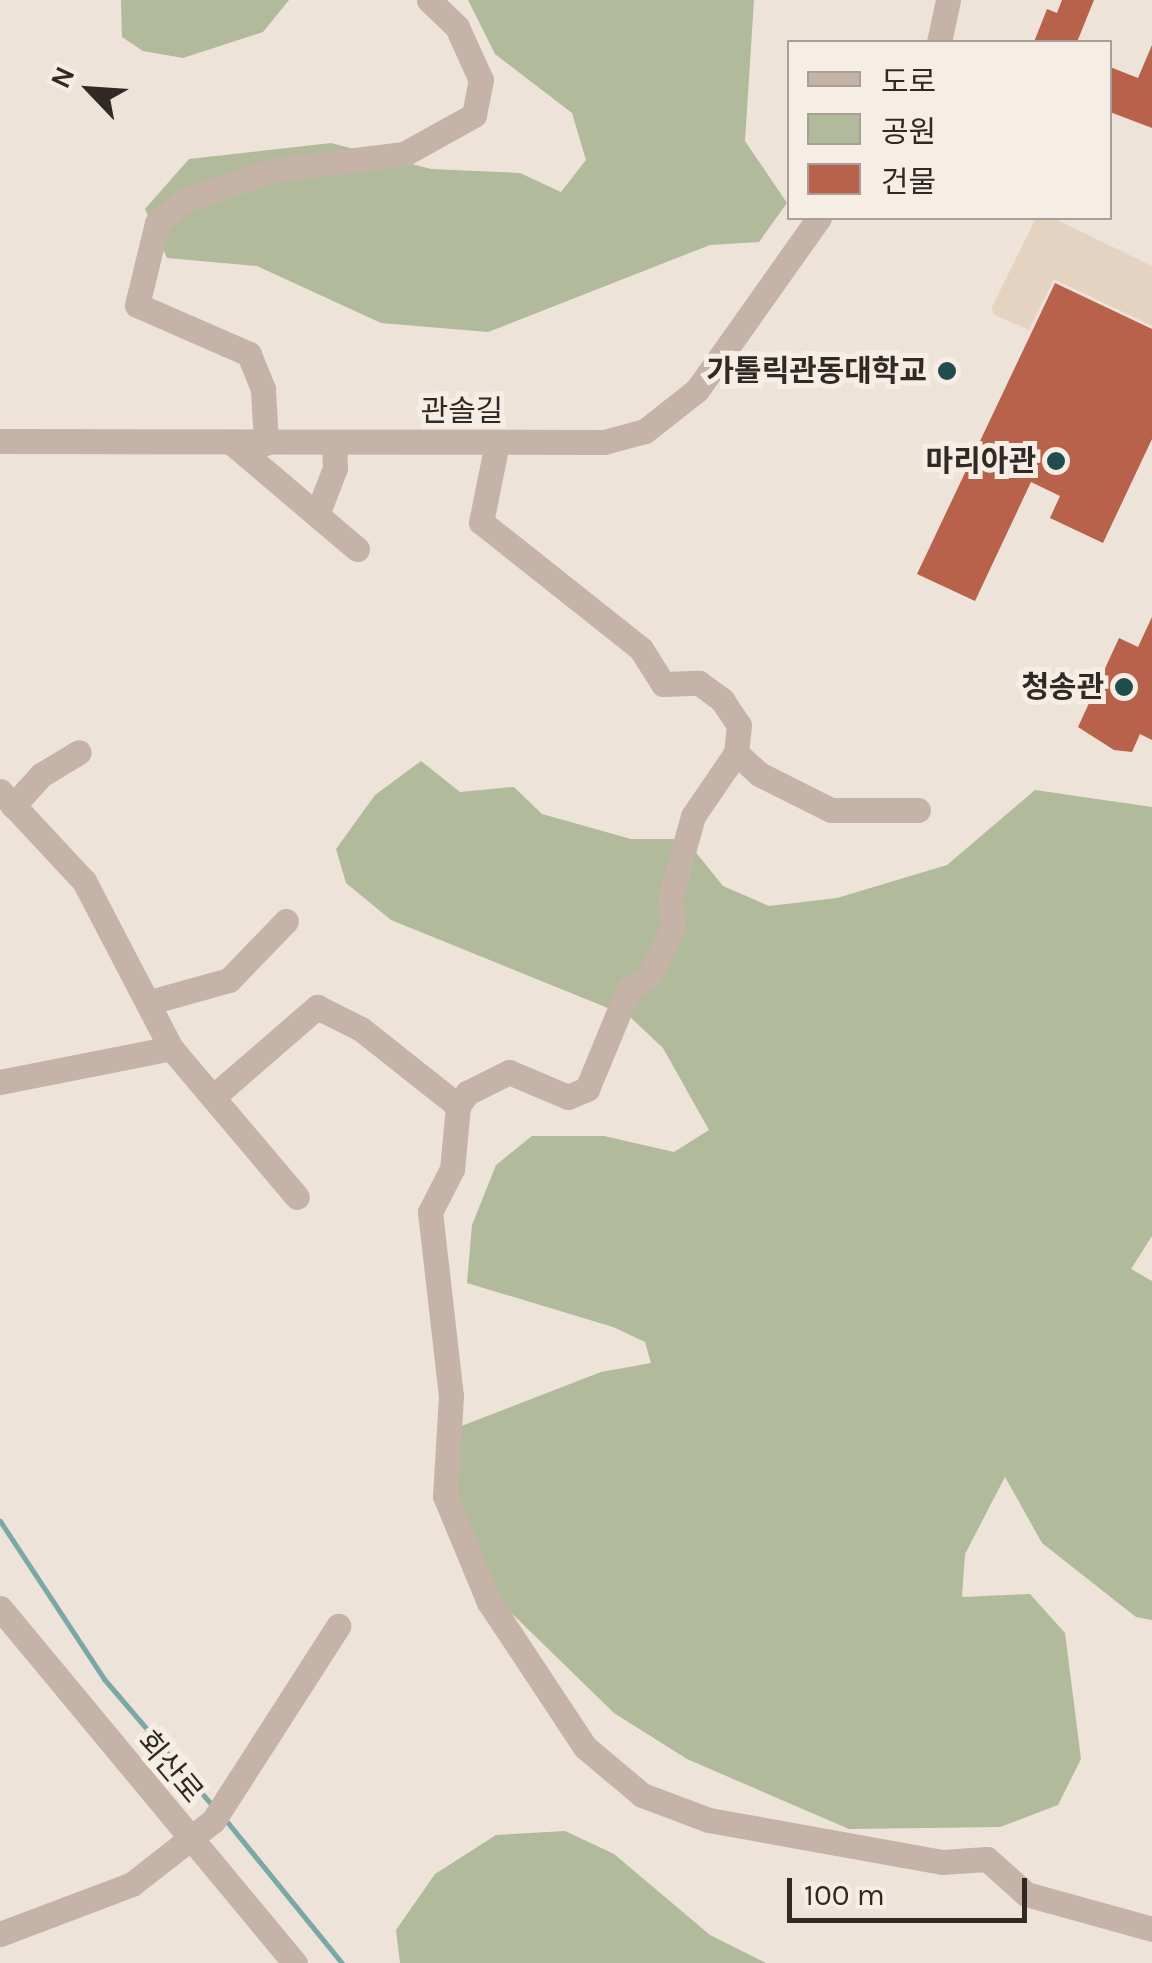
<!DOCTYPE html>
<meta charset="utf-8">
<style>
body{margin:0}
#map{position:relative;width:1152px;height:1963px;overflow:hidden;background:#ede3d8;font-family:Karla,"Noto Sans KR",sans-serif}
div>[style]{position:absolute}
.green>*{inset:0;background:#b1ba9a}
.plaza>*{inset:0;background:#e4d3c1}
.stream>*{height:5px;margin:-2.5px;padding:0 2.5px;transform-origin:2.5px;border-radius:2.5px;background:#7ba7a7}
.building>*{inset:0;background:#b8624c}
.minor>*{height:25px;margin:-12.5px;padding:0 12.5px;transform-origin:12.5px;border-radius:12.5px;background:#c4b3a6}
.dots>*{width:28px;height:28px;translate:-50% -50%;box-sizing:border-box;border:5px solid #f6ede4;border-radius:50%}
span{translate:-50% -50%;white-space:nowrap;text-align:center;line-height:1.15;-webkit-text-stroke:10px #f6ede4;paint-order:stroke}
.poi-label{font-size:30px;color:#312926;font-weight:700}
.right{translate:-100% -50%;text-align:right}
.street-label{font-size:30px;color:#312926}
.legend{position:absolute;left:787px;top:40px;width:325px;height:180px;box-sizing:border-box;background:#f6ede4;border:2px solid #a79f98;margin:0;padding:12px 18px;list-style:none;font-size:30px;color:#312926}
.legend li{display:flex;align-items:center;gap:20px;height:50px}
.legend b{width:50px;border:2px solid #a79f98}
.north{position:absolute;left:40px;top:40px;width:100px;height:100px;-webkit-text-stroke:8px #f6ede4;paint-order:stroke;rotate:295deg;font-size:28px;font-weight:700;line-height:40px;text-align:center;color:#312926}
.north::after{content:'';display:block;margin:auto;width:35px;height:45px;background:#312926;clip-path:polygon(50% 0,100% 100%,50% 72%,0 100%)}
.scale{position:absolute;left:787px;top:1878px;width:240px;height:45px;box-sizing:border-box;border:5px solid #312926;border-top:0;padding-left:12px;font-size:30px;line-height:35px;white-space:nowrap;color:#312926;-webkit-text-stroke:8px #f6ede4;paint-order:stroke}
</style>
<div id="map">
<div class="green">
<i style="clip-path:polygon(121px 0,289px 0,263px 32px,183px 58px,143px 51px,122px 37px)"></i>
<i style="clip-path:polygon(468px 0,754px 0,745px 141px,787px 203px,759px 242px,710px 245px,488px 332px,381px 323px,257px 266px,167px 258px,145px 209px,189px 159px,331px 143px,431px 169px,520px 173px,561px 192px,586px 160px,572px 113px,495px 54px)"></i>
<i style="clip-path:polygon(421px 761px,460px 792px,514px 787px,542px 814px,631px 839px,685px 839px,723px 886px,769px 906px,837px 898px,947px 865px,1035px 790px,1152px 807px,1152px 1236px,1131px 1269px,1152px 1281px,1152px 1620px,1136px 1617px,1042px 1543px,1005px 1477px,965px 1554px,962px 1597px,1030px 1594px,1065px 1633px,1081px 1759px,1058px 1805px,1000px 1827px,849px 1829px,687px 1759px,614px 1713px,498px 1600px,468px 1546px,451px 1475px,459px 1427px,601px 1372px,651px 1363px,645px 1342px,613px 1327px,467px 1283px,472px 1225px,496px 1165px,532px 1136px,604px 1136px,674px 1152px,709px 1130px,663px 1048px,630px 1017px,391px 920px,346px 883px,336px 849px,375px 795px)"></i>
<i style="clip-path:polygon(565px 1831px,614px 1854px,710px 1935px,766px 1963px,400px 1963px,396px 1930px,435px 1874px,496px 1835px)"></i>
</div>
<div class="plaza">
<i style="clip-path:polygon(1036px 218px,1053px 218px,1152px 266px,1152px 326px,1054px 279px,1029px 330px,995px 315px,991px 309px)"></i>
</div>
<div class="stream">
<i style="left:0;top:1521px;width:189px;rotate:56.6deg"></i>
<i style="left:104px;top:1679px;width:167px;rotate:49.4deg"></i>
<i style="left:224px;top:1818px;width:187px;rotate:50.9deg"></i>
</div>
<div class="building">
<i style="clip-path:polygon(1062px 0,1094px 0,1077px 42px,1034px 42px,1047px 9px,1057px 13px)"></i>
<i style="clip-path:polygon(1152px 45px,1152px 128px,1110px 112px,1110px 67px,1138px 78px)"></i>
<i style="clip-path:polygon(1055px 283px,1152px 329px,1152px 439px,1103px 543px,1050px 518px,1060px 496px,1031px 482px,975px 601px,917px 574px)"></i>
<i style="clip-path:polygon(1152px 617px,1152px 740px,1140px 734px,1132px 752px,1114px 750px,1078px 727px,1119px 638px,1138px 647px)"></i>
</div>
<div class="minor">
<i style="left:939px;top:42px;width:43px;rotate:-77.9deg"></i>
<i style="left:0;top:441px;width:604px;rotate:0.09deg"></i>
<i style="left:604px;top:442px;width:42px;rotate:-15deg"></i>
<i style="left:645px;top:431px;width:66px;rotate:-38.3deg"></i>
<i style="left:697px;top:390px;width:211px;rotate:-54.7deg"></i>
<i style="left:232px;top:443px;width:164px;rotate:40.3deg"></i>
<i style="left:266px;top:443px;width:54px;rotate:-93.2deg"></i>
<i style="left:263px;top:389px;width:38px;rotate:-112deg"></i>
<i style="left:249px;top:354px;width:122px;rotate:-156.4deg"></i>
<i style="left:137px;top:305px;width:84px;rotate:-76.3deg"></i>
<i style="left:157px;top:223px;width:36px;rotate:-39deg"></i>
<i style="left:185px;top:200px;width:93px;rotate:-18.8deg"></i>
<i style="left:273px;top:170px;width:132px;rotate:-7deg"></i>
<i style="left:404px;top:154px;width:80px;rotate:-29.1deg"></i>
<i style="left:474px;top:115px;width:36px;rotate:-79deg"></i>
<i style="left:481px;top:80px;width:58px;rotate:-114.4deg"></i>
<i style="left:457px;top:27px;width:39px;rotate:-136deg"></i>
<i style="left:497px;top:443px;width:81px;rotate:101.4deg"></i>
<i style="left:481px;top:522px;width:204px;rotate:38.4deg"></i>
<i style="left:641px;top:649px;width:41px;rotate:57.8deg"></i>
<i style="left:663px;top:684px;width:36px;rotate:-2deg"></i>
<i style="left:699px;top:683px;width:29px;rotate:36deg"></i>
<i style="left:722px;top:700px;width:30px;rotate:56deg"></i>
<i style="left:739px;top:725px;width:28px;rotate:96deg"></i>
<i style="left:736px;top:753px;width:31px;rotate:42deg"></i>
<i style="left:759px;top:774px;width:80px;rotate:26.6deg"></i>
<i style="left:831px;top:810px;width:87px"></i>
<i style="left:318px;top:512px;width:47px;rotate:-68.9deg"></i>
<i style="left:335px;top:468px;width:24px;rotate:-92deg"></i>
<i style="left:0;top:791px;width:123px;rotate:47deg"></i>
<i style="left:84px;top:881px;width:188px;rotate:62.5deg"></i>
<i style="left:171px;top:1048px;width:195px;rotate:49.8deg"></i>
<i style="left:13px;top:806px;width:42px;rotate:-47.9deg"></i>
<i style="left:41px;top:775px;width:44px;rotate:-31.2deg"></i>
<i style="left:150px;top:1002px;width:82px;rotate:-15.6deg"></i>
<i style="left:229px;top:980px;width:82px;rotate:-46deg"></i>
<i style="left:0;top:1082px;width:174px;rotate:-11.2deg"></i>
<i style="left:213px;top:1097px;width:138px;rotate:-40.9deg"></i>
<i style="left:317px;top:1007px;width:49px;rotate:26.6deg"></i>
<i style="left:361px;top:1029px;width:124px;rotate:38.4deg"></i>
<i style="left:458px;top:1106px;width:16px;rotate:-55deg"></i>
<i style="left:467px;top:1093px;width:47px;rotate:-26.6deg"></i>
<i style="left:509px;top:1072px;width:64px;rotate:23deg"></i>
<i style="left:568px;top:1097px;width:21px;rotate:-23deg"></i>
<i style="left:587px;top:1089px;width:107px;rotate:-67.5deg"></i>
<i style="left:628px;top:990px;width:27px;rotate:-34deg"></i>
<i style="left:650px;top:975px;width:53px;rotate:-64.4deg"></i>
<i style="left:673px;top:927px;width:29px;rotate:-96deg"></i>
<i style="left:670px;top:898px;width:85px;rotate:-74.3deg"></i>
<i style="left:693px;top:816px;width:76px;rotate:-55.7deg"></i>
<i style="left:458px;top:1106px;width:63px;rotate:95.4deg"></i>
<i style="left:452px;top:1169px;width:48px;rotate:117.1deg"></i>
<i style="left:430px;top:1212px;width:185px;rotate:83.5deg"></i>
<i style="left:451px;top:1396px;width:100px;rotate:93.4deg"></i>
<i style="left:445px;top:1496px;width:115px;rotate:67.5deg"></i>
<i style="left:489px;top:1602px;width:174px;rotate:56.5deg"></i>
<i style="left:585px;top:1747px;width:75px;rotate:40.1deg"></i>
<i style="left:642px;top:1795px;width:72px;rotate:20.5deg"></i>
<i style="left:709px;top:1820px;width:237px;rotate:10.2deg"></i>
<i style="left:942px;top:1862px;width:45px;rotate:-3.8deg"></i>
<i style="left:987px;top:1859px;width:52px;rotate:41.9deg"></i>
<i style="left:1026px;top:1894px;width:131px;rotate:15.5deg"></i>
<i style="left:0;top:1608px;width:462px;rotate:50.3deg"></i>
<i style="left:0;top:1934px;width:141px;rotate:-20.7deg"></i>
<i style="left:132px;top:1884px;width:103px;rotate:-37.9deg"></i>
<i style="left:213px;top:1821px;width:232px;rotate:-57.3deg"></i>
</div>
<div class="dots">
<i style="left:947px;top:371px;background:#214c4d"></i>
<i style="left:1056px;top:461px;background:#214c4d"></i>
<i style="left:1124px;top:687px;background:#214c4d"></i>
</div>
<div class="poi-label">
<span class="right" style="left:927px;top:371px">가톨릭관동대학교</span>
<span class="right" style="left:1036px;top:461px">마리아관</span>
<span class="right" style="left:1104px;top:687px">청송관</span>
</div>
<div class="street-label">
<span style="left:462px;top:411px">관솔길</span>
<span style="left:170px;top:1767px;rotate:50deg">회산로</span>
</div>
<ul class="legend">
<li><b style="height:12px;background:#c4b3a6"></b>도로</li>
<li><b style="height:28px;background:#b1ba9a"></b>공원</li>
<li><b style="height:28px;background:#b8624c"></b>건물</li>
</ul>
<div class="north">N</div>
<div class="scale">100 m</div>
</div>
